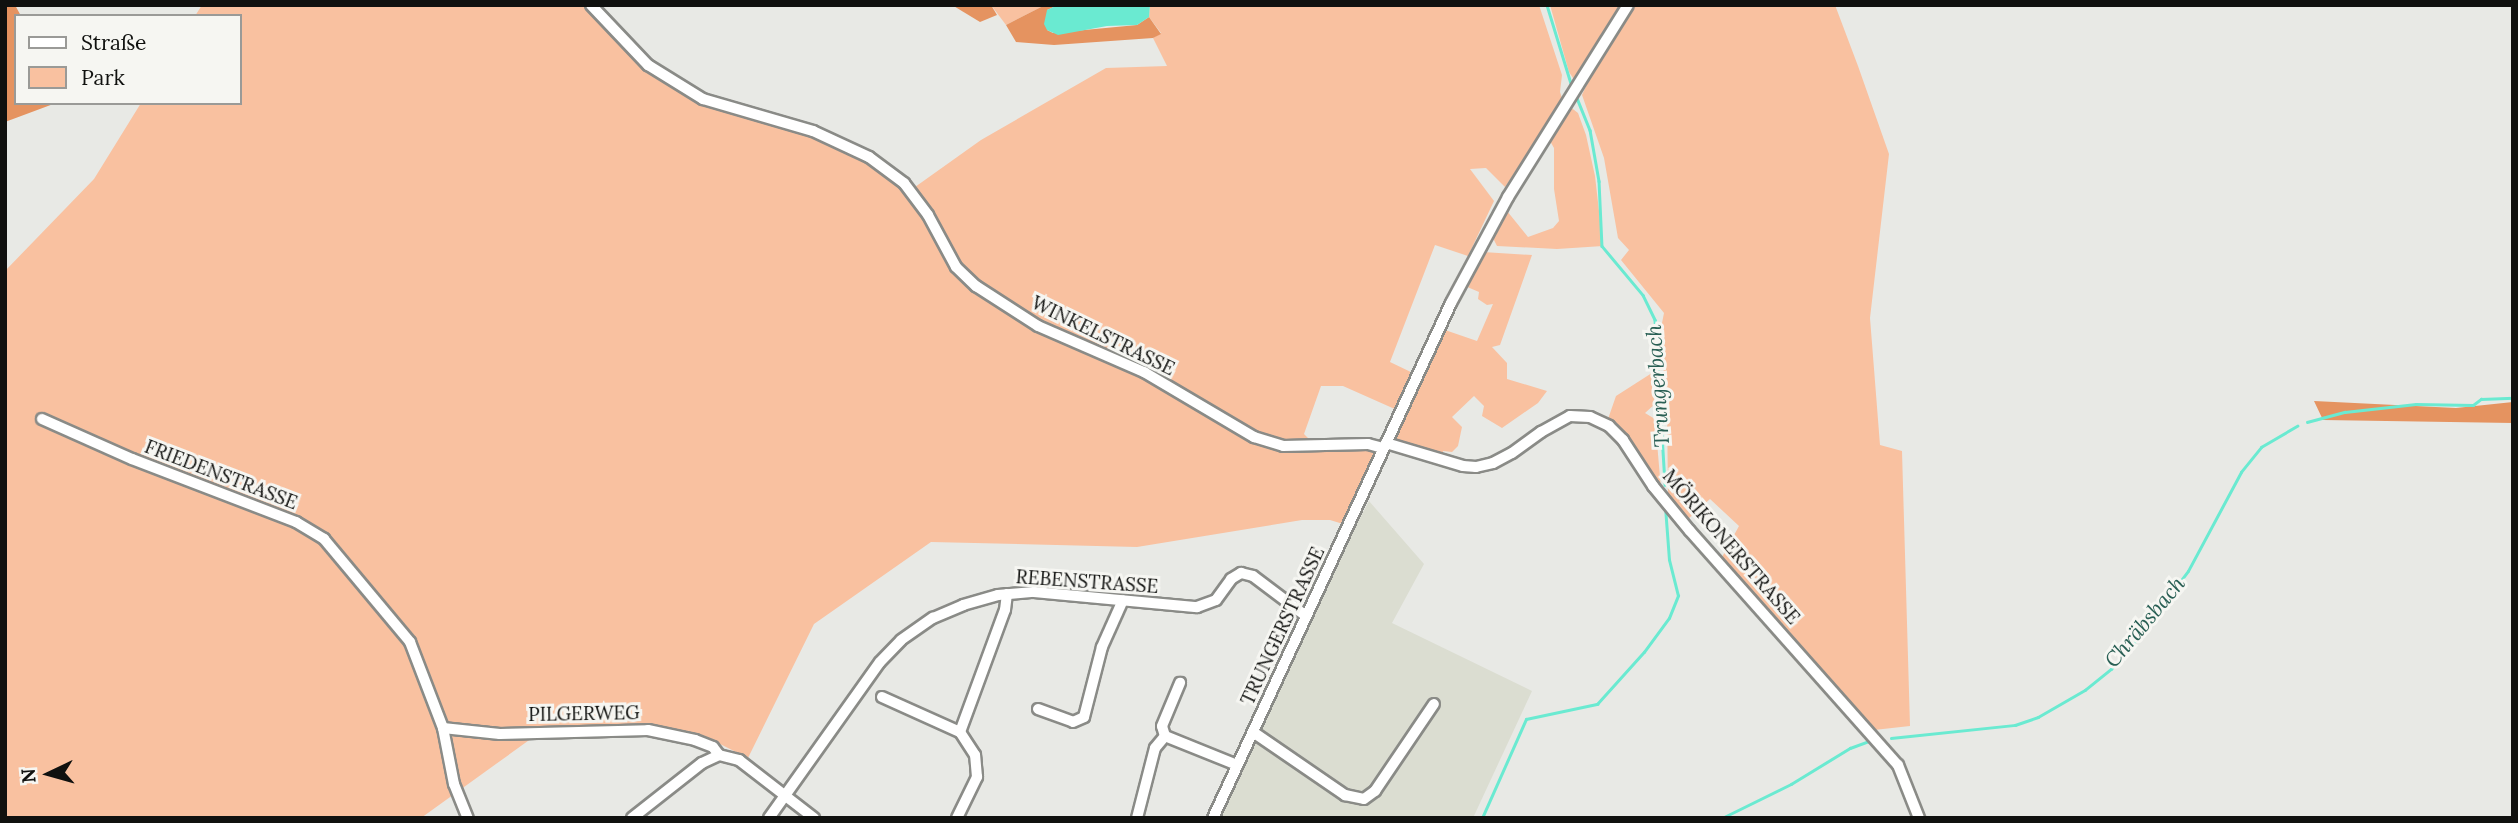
<!DOCTYPE html>
<meta charset="utf-8">
<style>
body{margin:0}
#map{position:relative;width:2518px;height:823px;overflow:hidden;background:#e8e9e5;font-family:Lora,serif}
div>[style]{position:absolute}
.built>*{inset:0;background:#dbddd1}
.green>*{inset:0;background:#f9c1a0}
.forest>*{inset:0;background:#e59360}
.water>*{inset:0;background:#6aead1}
.stream>*{height:2.5px;margin:-1.25px;padding:0 1.25px;transform-origin:1.25px;border-radius:1.25px;background:#6aead1}
.roads{filter:drop-shadow(2px 0 #8a8b87) drop-shadow(-2px 0 #8a8b87) drop-shadow(0 2px #8a8b87) drop-shadow(0 -2px #8a8b87)}
.minor>*{height:10px;margin:-5px;padding:0 5px;transform-origin:5px;border-radius:5px;background:#fff}
span{translate:-50% -50%;white-space:nowrap;text-align:center;line-height:1.15;-webkit-text-stroke:6px #f6f6f2;paint-order:stroke}
.street-label{font-size:19px;color:#10110f}
.water-label{font-size:21px;color:#295f54;font-style:italic}
.frame{position:absolute;inset:0;border:7px solid #10110f;pointer-events:none}
.legend{position:absolute;left:14px;top:14px;width:228px;height:91px;box-sizing:border-box;background:#f6f6f2;border:2px solid #9a9a97;margin:0;padding:9px 12px;list-style:none;font-size:21px;color:#10110f}
.legend li{display:flex;align-items:center;gap:14px;height:35px}
.legend b{width:35px;border:2px solid #9a9a97}
.north{position:absolute;left:14px;top:739px;width:70px;height:70px;-webkit-text-stroke:5px #f6f6f2;paint-order:stroke;rotate:265deg;font-size:19px;font-weight:700;line-height:28px;text-align:center;color:#10110f}
.north::after{content:'';display:block;margin:auto;width:24px;height:32px;background:#10110f;clip-path:polygon(50% 0,100% 100%,50% 72%,0 100%)}
</style>
<div id="map">
<div class="built">
<i style="clip-path:polygon(1369px 501px,1424px 564px,1392px 623px,1532px 691px,1473px 818px,1221px 818px,1338px 560px)"></i>
</div>
<div class="green">
<i style="clip-path:polygon(202px 5px,587px 5px,625px 46px,721px 109px,820px 138px,874px 164px,908px 192px,981px 140px,1106px 68px,1167px 66px,1153px 38px,1161px 33px,1149px 17px,1150px 5px,1539px 5px,1562px 75px,1560px 92px,1563px 101px,1505px 187px,1486px 168px,1470px 169px,1494px 201px,1468px 256px,1435px 245px,1390px 362px,1415px 374px,1397px 410px,1343px 386px,1321px 386px,1304px 434px,1309px 439px,1308px 451px,1364px 447px,1374px 454px,1343px 524px,1330px 520px,1302px 520px,1137px 547px,931px 542px,814px 624px,748px 758px,712px 740px,539px 728px,539px 733px,421px 818px,5px 818px,5px 271px,94px 179px,141px 103px,240px 103px,240px 16px,195px 16px)"></i>
<i style="clip-path:polygon(991px 5px,1045px 5px,1006px 25px)"></i>
<i style="clip-path:polygon(1550px 5px,1623px 5px,1575px 81px,1569px 72px)"></i>
<i style="clip-path:polygon(1633px 5px,1835px 5px,1858px 66px,1889px 154px,1870px 318px,1880px 445px,1902px 451px,1910px 726px,1874px 730px,1721px 559px,1739px 526px,1710px 499px,1687px 520px,1668px 498px,1667px 404px,1660px 333px,1664px 313px,1621px 260px,1629px 250px,1618px 238px,1604px 158px,1582px 95px,1596px 64px)"></i>
<i style="clip-path:polygon(1569px 106px,1578px 113px,1586px 135px,1595px 176px,1603px 246px,1557px 249px,1497px 246px,1492px 236px,1507px 211px,1528px 237px,1553px 228px,1559px 221px,1554px 189px,1554px 148px,1550px 141px)"></i>
<i style="clip-path:polygon(1483px 252px,1532px 255px,1500px 345px,1492px 347px,1507px 363px,1507px 379px,1547px 391px,1538px 403px,1502px 428px,1482px 416px,1484px 406px,1474px 396px,1452px 417px,1462px 427px,1458px 446px,1452px 452px,1443px 451px,1443px 458px,1397px 443px,1395px 436px,1445px 330px,1477px 341px,1493px 304px,1487px 305px,1478px 299px,1479px 292px,1465px 286px)"></i>
<i style="clip-path:polygon(1655px 371px,1652px 384px,1655px 404px,1645px 413px,1655px 419px,1661px 489px,1608px 419px,1616px 396px)"></i>
</div>
<div class="forest">
<i style="clip-path:polygon(5px 5px,15px 5px,21px 16px,16px 16px,16px 103px,56px 103px,5px 122px)"></i>
<i style="clip-path:polygon(952px 5px,991px 5px,997px 15px,980px 22px)"></i>
<i style="clip-path:polygon(1045px 5px,1058px 5px,1047px 10px,1047px 30px,1053px 33px,1137px 25px,1149px 17px,1161px 34px,1153px 38px,1054px 45px,1016px 42px,1006px 25px)"></i>
<i style="clip-path:polygon(2314px 401px,2456px 408px,2513px 402px,2513px 423px,2323px 420px)"></i>
</div>
<div class="water">
<i style="clip-path:polygon(1058px 5px,1150px 5px,1149px 17px,1137px 25px,1107px 26px,1058px 35px,1047px 30px,1044px 24px,1047px 10px)"></i>
</div>
<div class="stream">
<i style="left:1547px;top:5px;width:86px;rotate:73deg"></i>
<i style="left:1577px;top:98px;width:35px;rotate:68deg"></i>
<i style="left:1590px;top:130px;width:52px;rotate:80deg"></i>
<i style="left:1599px;top:181px;width:65px;rotate:87.4deg"></i>
<i style="left:1602px;top:246px;width:64px;rotate:50.1deg"></i>
<i style="left:1643px;top:295px;width:28px;rotate:64deg"></i>
<i style="left:1655px;top:320px;width:165px;rotate:86.5deg"></i>
<i style="left:2307px;top:422px;width:39px;rotate:-15deg"></i>
<i style="left:2345px;top:412px;width:71px;rotate:-6.4deg"></i>
<i style="left:2416px;top:404px;width:57px;rotate:1deg"></i>
<i style="left:2473px;top:405px;width:10px;rotate:-37deg"></i>
<i style="left:2481px;top:399px;width:32px;rotate:-2deg"></i>
<i style="left:1891px;top:738px;width:125px;rotate:-6deg"></i>
<i style="left:2015px;top:725px;width:24px;rotate:-19deg"></i>
<i style="left:2038px;top:717px;width:54px;rotate:-29.9deg"></i>
<i style="left:2085px;top:690px;width:33px;rotate:-39deg"></i>
<i style="left:2111px;top:669px;width:33px;rotate:-49deg"></i>
<i style="left:2133px;top:644px;width:91px;rotate:-53deg"></i>
<i style="left:2188px;top:571px;width:112px;rotate:-61.8deg"></i>
<i style="left:2241px;top:472px;width:32px;rotate:-51deg"></i>
<i style="left:2261px;top:447px;width:42px;rotate:-30.3deg"></i>
<i style="left:1482px;top:818px;width:108px;rotate:-66deg"></i>
<i style="left:1526px;top:719px;width:73px;rotate:-11.9deg"></i>
<i style="left:1597px;top:704px;width:70px;rotate:-47.9deg"></i>
<i style="left:1644px;top:652px;width:42px;rotate:-53.7deg"></i>
<i style="left:1669px;top:618px;width:24px;rotate:-68deg"></i>
<i style="left:1678px;top:596px;width:37px;rotate:-104deg"></i>
<i style="left:1669px;top:560px;width:53px;rotate:-94.3deg"></i>
<i style="left:1722px;top:818px;width:77px;rotate:-26.2deg"></i>
<i style="left:1791px;top:784px;width:69px;rotate:-31.4deg"></i>
<i style="left:1850px;top:748px;width:23px;rotate:-20deg"></i>
</div>
<div class="roads">
<div class="minor">
<i style="left:591px;top:5px;width:83px;rotate:46.5deg"></i>
<i style="left:648px;top:65px;width:65px;rotate:31.7deg"></i>
<i style="left:703px;top:99px;width:115px;rotate:16.2deg"></i>
<i style="left:813px;top:131px;width:62px;rotate:24.9deg"></i>
<i style="left:869px;top:157px;width:44px;rotate:36.6deg"></i>
<i style="left:904px;top:183px;width:40px;rotate:53deg"></i>
<i style="left:928px;top:215px;width:59px;rotate:61.7deg"></i>
<i style="left:956px;top:267px;width:28px;rotate:44deg"></i>
<i style="left:976px;top:286px;width:74px;rotate:32.8deg"></i>
<i style="left:1038px;top:326px;width:116px;rotate:23.5deg"></i>
<i style="left:1144px;top:372px;width:128px;rotate:30.6deg"></i>
<i style="left:1254px;top:437px;width:30px;rotate:17deg"></i>
<i style="left:1283px;top:446px;width:85px;rotate:-1.3deg"></i>
<i style="left:1368px;top:444px;width:16px;rotate:15deg"></i>
<i style="left:42px;top:419px;width:98px;rotate:24deg"></i>
<i style="left:132px;top:459px;width:176px;rotate:21deg"></i>
<i style="left:296px;top:522px;width:33px;rotate:31deg"></i>
<i style="left:324px;top:539px;width:134px;rotate:50.1deg"></i>
<i style="left:410px;top:642px;width:92px;rotate:69deg"></i>
<i style="left:443px;top:728px;width:57px;rotate:78.9deg"></i>
<i style="left:454px;top:784px;width:37px;rotate:68deg"></i>
<i style="left:1386px;top:443px;width:80px;rotate:16.6deg"></i>
<i style="left:1463px;top:466px;width:13px;rotate:4deg"></i>
<i style="left:1476px;top:467px;width:17px;rotate:-13deg"></i>
<i style="left:1493px;top:463px;width:21px;rotate:-28deg"></i>
<i style="left:1512px;top:453px;width:36px;rotate:-36deg"></i>
<i style="left:1541px;top:432px;width:33px;rotate:-29deg"></i>
<i style="left:1570px;top:416px;width:20px;rotate:3deg"></i>
<i style="left:1590px;top:417px;width:21px;rotate:25deg"></i>
<i style="left:1609px;top:426px;width:20px;rotate:45deg"></i>
<i style="left:1623px;top:440px;width:55px;rotate:56.9deg"></i>
<i style="left:1653px;top:486px;width:58px;rotate:50.6deg"></i>
<i style="left:1690px;top:531px;width:313px;rotate:48.4deg"></i>
<i style="left:1898px;top:765px;width:57px;rotate:68.4deg"></i>
<i style="left:882px;top:697px;width:85px;rotate:24.2deg"></i>
<i style="left:1038px;top:709px;width:37px;rotate:20deg"></i>
<i style="left:1073px;top:722px;width:12px;rotate:-24deg"></i>
<i style="left:1084px;top:717px;width:72px;rotate:-75.6deg"></i>
<i style="left:1102px;top:647px;width:51px;rotate:-65.9deg"></i>
<i style="left:443px;top:728px;width:57px;rotate:6deg"></i>
<i style="left:500px;top:734px;width:148px;rotate:-1.5deg"></i>
<i style="left:648px;top:730px;width:48px;rotate:12deg"></i>
<i style="left:695px;top:740px;width:19px;rotate:21deg"></i>
<i style="left:713px;top:747px;width:10px;rotate:53deg"></i>
<i style="left:1253px;top:732px;width:112px;rotate:34.4deg"></i>
<i style="left:1345px;top:795px;width:19px;rotate:12deg"></i>
<i style="left:1364px;top:799px;width:14px;rotate:-36deg"></i>
<i style="left:1375px;top:791px;width:105px;rotate:-55.9deg"></i>
<i style="left:1165px;top:736px;width:10px;rotate:-107deg"></i>
<i style="left:1162px;top:726px;width:47px;rotate:-67.3deg"></i>
<i style="left:632px;top:818px;width:89px;rotate:-38.2deg"></i>
<i style="left:702px;top:763px;width:19px;rotate:-25deg"></i>
<i style="left:719px;top:755px;width:21px;rotate:14deg"></i>
<i style="left:739px;top:760px;width:95px;rotate:37.7deg"></i>
<i style="left:769px;top:818px;width:191px;rotate:-54.6deg"></i>
<i style="left:880px;top:662px;width:30px;rotate:-46deg"></i>
<i style="left:901px;top:640px;width:39px;rotate:-35deg"></i>
<i style="left:933px;top:618px;width:33px;rotate:-23deg"></i>
<i style="left:963px;top:605px;width:36px;rotate:-16deg"></i>
<i style="left:998px;top:595px;width:36px;rotate:-5deg"></i>
<i style="left:1034px;top:592px;width:164px;rotate:5.3deg"></i>
<i style="left:1197px;top:607px;width:20px;rotate:-20deg"></i>
<i style="left:1216px;top:600px;width:26px;rotate:-54deg"></i>
<i style="left:1231px;top:579px;width:12px;rotate:-31deg"></i>
<i style="left:1241px;top:573px;width:12px;rotate:14deg"></i>
<i style="left:1253px;top:576px;width:66px;rotate:37deg"></i>
<i style="left:957px;top:818px;width:46px;rotate:-64deg"></i>
<i style="left:977px;top:777px;width:22px;rotate:-95deg"></i>
<i style="left:975px;top:755px;width:27px;rotate:-123deg"></i>
<i style="left:960px;top:732px;width:130px;rotate:-69.8deg"></i>
<i style="left:1005px;top:610px;width:16px;rotate:-83deg"></i>
<i style="left:1137px;top:818px;width:72px;rotate:-75.6deg"></i>
<i style="left:1155px;top:748px;width:16px;rotate:-50deg"></i>
<i style="left:1165px;top:736px;width:78px;rotate:21.9deg"></i>
<i style="left:1213px;top:818px;width:567px;rotate:-65.2deg"></i>
<i style="left:1451px;top:303px;width:120px;rotate:-61.7deg"></i>
<i style="left:1508px;top:197px;width:226px;rotate:-58deg"></i>
</div>
</div>
<div class="street-label">
<span style="left:1103px;top:336px;rotate:26deg">WINKELSTRASSE</span>
<span style="left:221px;top:475px;rotate:21deg">FRIEDENSTRASSE</span>
<span style="left:1731px;top:547px;rotate:49deg">MÖRIKONERSTRASSE</span>
<span style="left:1087px;top:582px;rotate:4deg">REBENSTRASSE</span>
<span style="left:1283px;top:626px;rotate:-65deg">TRUNGERSTRASSE</span>
<span style="left:584px;top:714px;rotate:-1deg">PILGERWEG</span>
</div>
<div class="water-label">
<span style="left:1658px;top:386px;rotate:-94deg">Trungerbach</span>
<span style="left:2145px;top:622px;rotate:-50deg">Chräbsbach</span>
</div>
<div class="frame"></div>
<ul class="legend">
<li><b style="height:9px;background:#fff"></b>Straße</li>
<li><b style="height:19px;background:#f9c1a0"></b>Park</li>
</ul>
<div class="north">N</div>
</div>
